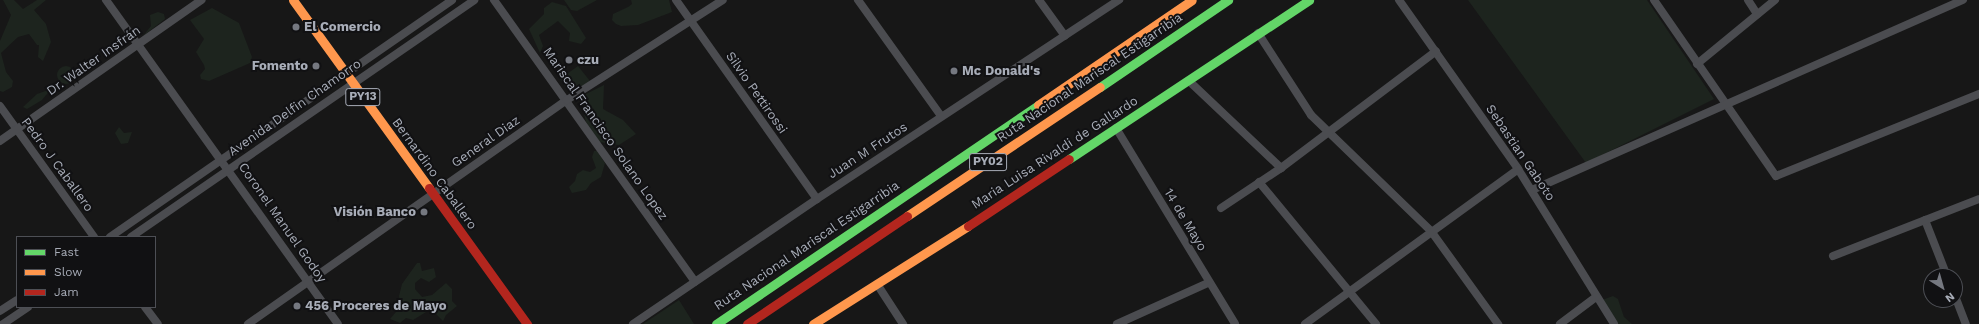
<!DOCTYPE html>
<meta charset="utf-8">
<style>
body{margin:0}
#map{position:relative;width:1979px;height:324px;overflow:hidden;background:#171717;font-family:"Work Sans",sans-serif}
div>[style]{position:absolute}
.green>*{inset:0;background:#1d241e}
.round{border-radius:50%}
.street>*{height:8px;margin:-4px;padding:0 4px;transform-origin:4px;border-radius:4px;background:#4b4c50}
.fast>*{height:9px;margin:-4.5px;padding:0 4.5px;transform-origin:4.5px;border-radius:4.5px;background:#63d668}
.slow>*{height:9px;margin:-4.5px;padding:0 4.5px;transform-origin:4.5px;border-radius:4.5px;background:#ff974d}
.jam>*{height:9px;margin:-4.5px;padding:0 4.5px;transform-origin:4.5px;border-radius:4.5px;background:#b3261e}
.dots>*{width:11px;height:11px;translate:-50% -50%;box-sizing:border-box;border:2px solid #111113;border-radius:50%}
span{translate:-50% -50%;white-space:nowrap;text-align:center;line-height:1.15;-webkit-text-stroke:4px #111113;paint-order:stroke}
.shield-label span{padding:1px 3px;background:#111113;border:1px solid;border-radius:3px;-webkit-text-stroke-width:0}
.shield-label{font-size:12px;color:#a8adb8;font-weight:700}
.poi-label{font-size:13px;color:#a8adb8;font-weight:700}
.left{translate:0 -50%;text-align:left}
.right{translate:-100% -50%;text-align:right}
.street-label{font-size:13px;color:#a8adb8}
.legend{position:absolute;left:16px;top:236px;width:140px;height:72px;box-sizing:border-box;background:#111113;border:1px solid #4d4f55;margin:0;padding:5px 7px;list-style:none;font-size:12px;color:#a8adb8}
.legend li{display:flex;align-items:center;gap:8px;height:20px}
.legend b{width:20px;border:1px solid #4d4f55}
.north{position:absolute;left:1923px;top:268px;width:40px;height:40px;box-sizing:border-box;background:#111113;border:1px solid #4d4f55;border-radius:50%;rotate:143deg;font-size:11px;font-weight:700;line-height:16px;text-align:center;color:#a8adb8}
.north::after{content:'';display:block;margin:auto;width:14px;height:18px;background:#757880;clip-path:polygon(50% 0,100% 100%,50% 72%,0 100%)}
</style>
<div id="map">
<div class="green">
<i style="clip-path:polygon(3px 0,14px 0,23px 9px,37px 0,46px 0,34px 10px,46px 24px,51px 42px,43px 61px,38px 57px,39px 45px,37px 45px,29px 34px,18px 37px,1px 53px,6px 72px,13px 81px,12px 87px,3px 92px,0 91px,0 41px,11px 15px)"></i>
<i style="clip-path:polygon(564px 0,597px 0,577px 11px,571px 10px)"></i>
<i style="clip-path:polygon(631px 0,669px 0,672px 12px,638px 25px,621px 26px,616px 24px,612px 20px,613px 14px,628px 7px,632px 4px)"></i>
<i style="clip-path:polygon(1468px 0,1647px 0,1714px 99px,1586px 163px)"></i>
<i style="clip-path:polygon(552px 2px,566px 6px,586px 38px,581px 44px,569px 41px,570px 33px,558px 21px,539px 35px,543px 46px,540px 53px,529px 29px,544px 14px,544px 8px)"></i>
<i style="clip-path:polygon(212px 8px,239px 23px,252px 57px,250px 63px,209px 81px,201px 79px,200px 75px,205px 69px,204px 65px,196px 52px,204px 39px,190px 20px)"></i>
<i style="clip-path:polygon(158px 12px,164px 14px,165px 19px,143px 36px,151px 26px,150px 15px)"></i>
<i class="round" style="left:57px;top:66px;width:18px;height:18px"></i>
<i style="clip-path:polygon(578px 66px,590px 81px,571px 94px,560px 79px)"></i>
<i style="clip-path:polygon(604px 85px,603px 109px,623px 120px,636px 134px,619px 145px,599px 142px,586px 122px,580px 97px)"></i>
<i style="clip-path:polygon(51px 89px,42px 100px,27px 109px,23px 107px,37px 94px)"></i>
<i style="clip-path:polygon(119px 127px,124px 133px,132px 132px,128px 143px,121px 144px,115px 133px)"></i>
<i style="clip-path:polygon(594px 151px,597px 151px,605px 163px,601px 177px,591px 183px,586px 190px,572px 193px,569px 187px,575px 181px,577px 174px,583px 170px,590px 172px,596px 168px,592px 157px)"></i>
<i style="clip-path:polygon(417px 263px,420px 263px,422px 271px,434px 268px,436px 277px,429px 282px,421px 278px,415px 283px,415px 289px,422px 297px,432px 295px,446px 283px,452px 289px,452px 301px,457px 306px,446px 315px,443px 321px,431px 309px,413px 320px,406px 318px,400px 323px,390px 319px,401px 306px,399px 296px,402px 284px)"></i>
<i style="clip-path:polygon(1613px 296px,1618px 299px,1624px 317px,1632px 324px,1616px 324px,1602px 300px)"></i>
<i style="clip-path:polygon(679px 300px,694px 324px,643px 324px)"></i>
</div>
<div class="street">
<i style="left:106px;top:0;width:398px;rotate:54.4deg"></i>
<i style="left:494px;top:0;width:346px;rotate:54.5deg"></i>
<i style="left:676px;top:0;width:244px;rotate:54.7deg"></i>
<i style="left:858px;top:0;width:143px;rotate:54.4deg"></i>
<i style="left:1039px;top:0;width:44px;rotate:54.2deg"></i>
<i style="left:1399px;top:0;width:207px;rotate:54.8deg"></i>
<i style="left:1518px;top:169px;width:182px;rotate:58.2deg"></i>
<i style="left:1654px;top:0;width:214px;rotate:55.3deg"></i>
<i style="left:1776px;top:176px;width:219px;rotate:-22deg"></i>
<i style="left:1748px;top:0;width:17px;rotate:57deg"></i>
<i style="left:1258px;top:33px;width:98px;rotate:57.1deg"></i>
<i style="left:1311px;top:115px;width:167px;rotate:44deg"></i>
<i style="left:1431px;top:231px;width:115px;rotate:54.2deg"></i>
<i style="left:1697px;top:64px;width:101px;rotate:-39.4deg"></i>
<i style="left:1189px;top:81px;width:127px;rotate:43.4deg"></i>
<i style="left:0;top:106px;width:161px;rotate:54.3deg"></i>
<i style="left:1116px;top:128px;width:229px;rotate:58.7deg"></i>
<i style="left:0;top:141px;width:246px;rotate:-35deg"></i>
<i style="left:1259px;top:182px;width:184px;rotate:50.5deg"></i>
<i style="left:1532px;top:190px;width:471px;rotate:-23.8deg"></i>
<i style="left:1221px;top:208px;width:72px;rotate:-33.7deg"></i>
<i style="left:1281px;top:168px;width:194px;rotate:-37deg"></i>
<i style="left:1925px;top:220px;width:60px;rotate:68.6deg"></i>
<i style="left:110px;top:237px;width:416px;rotate:-34.7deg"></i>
<i style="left:131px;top:237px;width:417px;rotate:-34.6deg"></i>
<i style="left:1833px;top:256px;width:157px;rotate:-21.3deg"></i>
<i style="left:877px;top:284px;width:48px;rotate:57deg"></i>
<i style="left:1955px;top:296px;width:30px;rotate:69deg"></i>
<i style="left:145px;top:307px;width:21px;rotate:53deg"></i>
<i style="left:0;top:311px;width:20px;rotate:-33deg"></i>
<i style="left:3px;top:324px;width:30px;rotate:-34deg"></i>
<i style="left:248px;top:324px;width:390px;rotate:-35.1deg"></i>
<i style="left:567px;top:100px;width:185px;rotate:-32.7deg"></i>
<i style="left:633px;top:324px;width:222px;rotate:-34.2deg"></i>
<i style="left:817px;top:199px;width:362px;rotate:-33.4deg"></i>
<i style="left:1117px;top:324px;width:100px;rotate:-24.3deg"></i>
<i style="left:1305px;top:324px;width:263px;rotate:-36deg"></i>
<i style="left:1560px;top:324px;width:45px;rotate:-36.9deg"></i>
</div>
<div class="fast">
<i style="left:1100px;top:87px;width:155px;rotate:-34.2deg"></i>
<i style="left:1069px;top:159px;width:288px;rotate:-33.5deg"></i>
<i style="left:716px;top:324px;width:389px;rotate:-34.2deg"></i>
</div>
<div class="slow">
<i style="left:293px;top:0;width:232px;rotate:54.1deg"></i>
<i style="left:1038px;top:105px;width:186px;rotate:-34.3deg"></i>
<i style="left:907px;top:216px;width:232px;rotate:-33.8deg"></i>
<i style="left:813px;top:324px;width:183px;rotate:-32.3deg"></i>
</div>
<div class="jam">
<i style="left:429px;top:188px;width:168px;rotate:54.2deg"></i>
<i style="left:968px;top:226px;width:121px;rotate:-33.6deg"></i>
<i style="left:747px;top:324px;width:193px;rotate:-34deg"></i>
</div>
<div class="dots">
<i style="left:296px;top:27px;background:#757880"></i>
<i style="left:569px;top:60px;background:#757880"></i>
<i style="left:316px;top:66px;background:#757880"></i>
<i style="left:954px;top:71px;background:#757880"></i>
<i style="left:424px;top:212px;background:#757880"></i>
<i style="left:297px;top:306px;background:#757880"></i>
</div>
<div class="shield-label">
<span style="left:363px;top:97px">PY13</span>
<span style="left:988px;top:162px">PY02</span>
</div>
<div class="poi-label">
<span class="left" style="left:304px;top:27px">El Comercio</span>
<span class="left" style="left:577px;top:60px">czu</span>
<span class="right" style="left:308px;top:66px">Fomento</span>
<span class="left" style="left:962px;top:71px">Mc Donald's</span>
<span class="right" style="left:416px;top:212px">Visión Banco</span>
<span class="left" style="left:305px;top:306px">456 Proceres de Mayo</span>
</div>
<div class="street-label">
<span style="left:94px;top:61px;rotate:-35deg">Dr. Walter Insfrán</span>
<span style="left:1090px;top:78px;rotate:-34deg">Ruta Nacional Mariscal Estigarribia</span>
<span style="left:756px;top:93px;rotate:55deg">Silvio Pettirossi</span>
<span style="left:295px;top:108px;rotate:-35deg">Avenida Delfin Chamorro</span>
<span style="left:605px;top:134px;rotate:55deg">Mariscal Francisco Solano Lopez</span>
<span style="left:486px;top:142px;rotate:-35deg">General Diaz</span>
<span style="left:868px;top:151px;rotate:-33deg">Juan M Frutos</span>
<span style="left:1055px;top:153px;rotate:-33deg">Maria Luisa Rivaldi de Gallardo</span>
<span style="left:1520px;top:153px;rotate:56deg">Sebastian Gaboto</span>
<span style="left:57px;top:165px;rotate:54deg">Pedro J Caballero</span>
<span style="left:434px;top:174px;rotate:54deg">Bernardino Caballero</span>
<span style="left:1185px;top:220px;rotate:59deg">14 de Mayo</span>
<span style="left:282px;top:223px;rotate:55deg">Coronel Manuel Godoy</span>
<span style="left:807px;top:246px;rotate:-34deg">Ruta Nacional Mariscal Estigarribia</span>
</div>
<ul class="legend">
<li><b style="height:5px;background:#63d668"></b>Fast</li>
<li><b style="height:5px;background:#ff974d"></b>Slow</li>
<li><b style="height:5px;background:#b3261e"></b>Jam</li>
</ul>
<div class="north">N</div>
</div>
